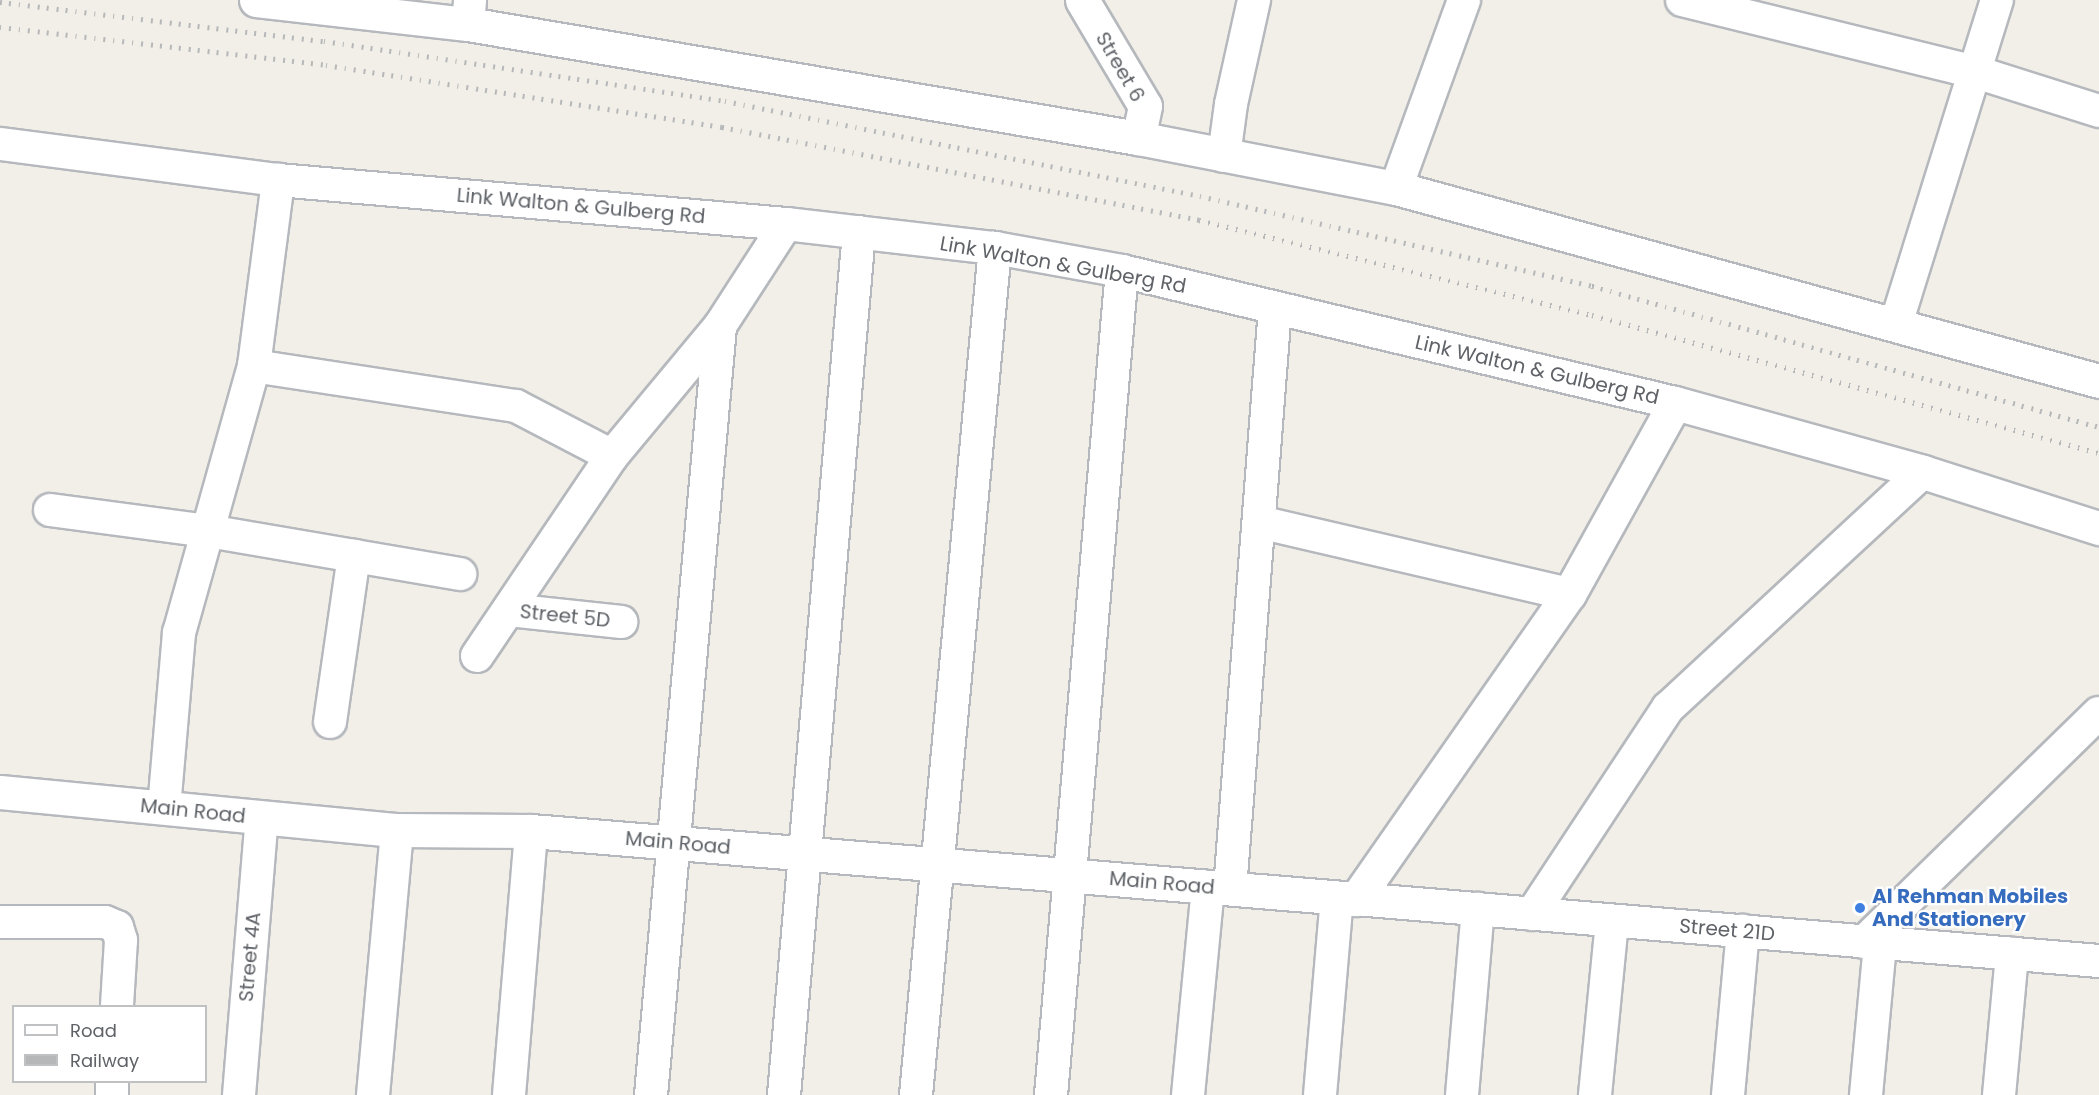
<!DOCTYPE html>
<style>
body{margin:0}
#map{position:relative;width:2099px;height:1095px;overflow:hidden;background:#f1efe8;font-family:Poppins,sans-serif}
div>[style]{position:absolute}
.roads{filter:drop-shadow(2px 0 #b5b8bc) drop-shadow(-2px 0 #b5b8bc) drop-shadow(0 2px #b5b8bc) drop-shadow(0 -2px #b5b8bc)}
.street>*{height:32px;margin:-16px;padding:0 16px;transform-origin:16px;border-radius:16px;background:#fff}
.secondary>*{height:33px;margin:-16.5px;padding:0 16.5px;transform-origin:16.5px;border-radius:16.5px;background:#fff}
.rail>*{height:4.5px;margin-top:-2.25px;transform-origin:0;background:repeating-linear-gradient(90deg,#b6b7b8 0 1.5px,transparent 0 9.5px)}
.dots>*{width:16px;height:16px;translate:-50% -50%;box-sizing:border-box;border:3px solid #fff;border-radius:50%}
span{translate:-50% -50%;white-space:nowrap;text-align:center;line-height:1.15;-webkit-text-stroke:4.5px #fff;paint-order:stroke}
.street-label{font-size:20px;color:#5f6368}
.shop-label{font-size:20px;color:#366cbe;font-weight:700}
.left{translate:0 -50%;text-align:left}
.legend{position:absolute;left:12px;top:1005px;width:195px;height:78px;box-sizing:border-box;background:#fff;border:2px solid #bfc1c3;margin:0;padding:8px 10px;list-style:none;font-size:18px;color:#5f6368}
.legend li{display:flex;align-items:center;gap:12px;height:30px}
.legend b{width:30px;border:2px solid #bfc1c3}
</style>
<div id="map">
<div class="roads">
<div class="street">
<i style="left:1682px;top:0;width:303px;rotate:13.8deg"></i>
<i style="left:1976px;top:72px;width:129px;rotate:17.6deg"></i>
<i style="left:468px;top:24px;width:24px;rotate:-85deg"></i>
<i style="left:0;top:144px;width:280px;rotate:7.4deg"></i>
<i style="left:278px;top:180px;width:510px;rotate:4.95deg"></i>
<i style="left:786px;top:224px;width:210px;rotate:6.6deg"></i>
<i style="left:995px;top:248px;width:129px;rotate:10.3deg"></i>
<i style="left:1122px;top:271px;width:569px;rotate:13.43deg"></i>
<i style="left:1224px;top:156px;width:52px;rotate:-82.3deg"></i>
<i style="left:1231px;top:104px;width:107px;rotate:-77.5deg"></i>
<i style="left:1396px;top:188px;width:200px;rotate:-70.1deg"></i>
<i style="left:1896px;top:324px;width:339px;rotate:-72.7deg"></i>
<i style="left:254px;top:366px;width:265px;rotate:8.7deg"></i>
<i style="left:516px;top:406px;width:108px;rotate:27.5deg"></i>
<i style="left:50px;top:510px;width:159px;rotate:7.6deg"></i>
<i style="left:208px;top:531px;width:256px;rotate:9.7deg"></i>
<i style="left:1259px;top:522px;width:318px;rotate:13.1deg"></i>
<i style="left:509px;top:610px;width:113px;rotate:6.1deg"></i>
<i style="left:477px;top:656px;width:241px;rotate:-56deg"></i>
<i style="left:612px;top:456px;width:169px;rotate:-50.3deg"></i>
<i style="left:330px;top:722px;width:168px;rotate:-81.8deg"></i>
<i style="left:164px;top:808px;width:176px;rotate:-85.1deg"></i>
<i style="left:179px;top:633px;width:277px;rotate:-74.3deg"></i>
<i style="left:254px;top:366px;width:188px;rotate:-82.6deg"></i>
<i style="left:1230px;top:889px;width:583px;rotate:-85.57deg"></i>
<i style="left:1356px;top:899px;width:746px;rotate:4.77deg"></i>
<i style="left:1532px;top:914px;width:247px;rotate:-56.6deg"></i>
<i style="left:1668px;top:708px;width:347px;rotate:-42.8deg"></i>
<i style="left:1px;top:922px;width:104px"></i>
<i style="left:105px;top:922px;width:13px;rotate:23deg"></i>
<i style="left:117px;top:927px;width:14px;rotate:73deg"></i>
<i style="left:121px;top:940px;width:66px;rotate:93.5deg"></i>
<i style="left:1864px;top:942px;width:328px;rotate:-44.3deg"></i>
<i style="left:112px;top:1095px;width:13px;rotate:-90deg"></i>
<i style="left:239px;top:1095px;width:278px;rotate:-85.3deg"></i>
<i style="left:373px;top:1095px;width:266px;rotate:-84.8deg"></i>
<i style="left:509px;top:1095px;width:265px;rotate:-85.2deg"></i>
<i style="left:651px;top:1095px;width:772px;rotate:-84.87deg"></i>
<i style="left:720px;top:326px;width:121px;rotate:-57.1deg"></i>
<i style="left:784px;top:1095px;width:866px;rotate:-85.03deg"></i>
<i style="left:916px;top:1095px;width:851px;rotate:-84.67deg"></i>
<i style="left:1051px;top:1095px;width:827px;rotate:-85.08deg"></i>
<i style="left:1188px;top:1095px;width:209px;rotate:-84.5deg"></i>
<i style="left:1320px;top:1095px;width:198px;rotate:-85.1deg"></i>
<i style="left:1462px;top:1095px;width:187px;rotate:-85.1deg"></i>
<i style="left:1595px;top:1095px;width:175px;rotate:-84.4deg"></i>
<i style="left:1728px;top:1095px;width:165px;rotate:-84.8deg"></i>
<i style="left:1866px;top:1095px;width:153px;rotate:-84.7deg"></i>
<i style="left:1999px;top:1095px;width:142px;rotate:-84.7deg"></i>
</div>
<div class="secondary">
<i style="left:256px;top:0;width:213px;rotate:6.5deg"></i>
<i style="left:468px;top:24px;width:680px;rotate:9.66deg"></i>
<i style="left:1138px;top:138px;width:263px;rotate:11deg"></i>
<i style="left:1396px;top:188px;width:729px;rotate:15.35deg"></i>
<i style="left:1082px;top:0;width:123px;rotate:59.3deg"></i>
<i style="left:1145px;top:106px;width:33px;rotate:102deg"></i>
<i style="left:0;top:792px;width:399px;rotate:5.5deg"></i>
<i style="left:397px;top:830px;width:134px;rotate:0.4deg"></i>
<i style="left:531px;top:831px;width:828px;rotate:4.71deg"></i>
<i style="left:1356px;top:899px;width:372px;rotate:-55.1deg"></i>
<i style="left:1569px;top:594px;width:218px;rotate:-61deg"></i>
<i style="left:1675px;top:403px;width:257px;rotate:15.5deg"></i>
<i style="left:1923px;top:472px;width:185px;rotate:17.7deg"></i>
</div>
</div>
<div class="rail">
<i style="left:0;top:2px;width:326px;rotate:6.9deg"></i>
<i style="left:324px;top:41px;width:405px;rotate:8.5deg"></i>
<i style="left:725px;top:101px;width:484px;rotate:11.3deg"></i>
<i style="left:1200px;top:196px;width:402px;rotate:12.9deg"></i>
<i style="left:1592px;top:286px;width:526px;rotate:15.54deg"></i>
<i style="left:0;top:27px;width:328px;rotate:6.6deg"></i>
<i style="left:326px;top:65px;width:401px;rotate:8.9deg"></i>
<i style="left:722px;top:127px;width:486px;rotate:11deg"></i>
<i style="left:1199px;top:220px;width:404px;rotate:13.6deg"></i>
<i style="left:1592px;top:315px;width:525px;rotate:15.23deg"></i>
</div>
<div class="dots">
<i style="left:1860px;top:908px;background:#3f7fe0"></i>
</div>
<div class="street-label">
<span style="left:1120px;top:67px;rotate:60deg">Street 6</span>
<span style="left:581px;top:206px;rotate:5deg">Link Walton &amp; Gulberg Rd</span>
<span style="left:1063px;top:265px;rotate:10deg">Link Walton &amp; Gulberg Rd</span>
<span style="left:1537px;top:370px;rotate:13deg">Link Walton &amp; Gulberg Rd</span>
<span style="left:565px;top:616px;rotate:6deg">Street 5D</span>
<span style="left:193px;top:811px;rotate:6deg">Main Road</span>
<span style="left:678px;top:843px;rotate:5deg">Main Road</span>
<span style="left:1162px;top:883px;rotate:5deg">Main Road</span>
<span style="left:1727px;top:930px;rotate:5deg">Street 21D</span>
<span style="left:250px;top:957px;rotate:-85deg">Street 4A</span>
</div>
<div class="shop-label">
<span class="left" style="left:1872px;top:908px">Al Rehman Mobiles<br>And Stationery</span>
</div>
<ul class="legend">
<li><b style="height:8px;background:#fff"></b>Road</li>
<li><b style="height:8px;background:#b6b7b8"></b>Railway</li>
</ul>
</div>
